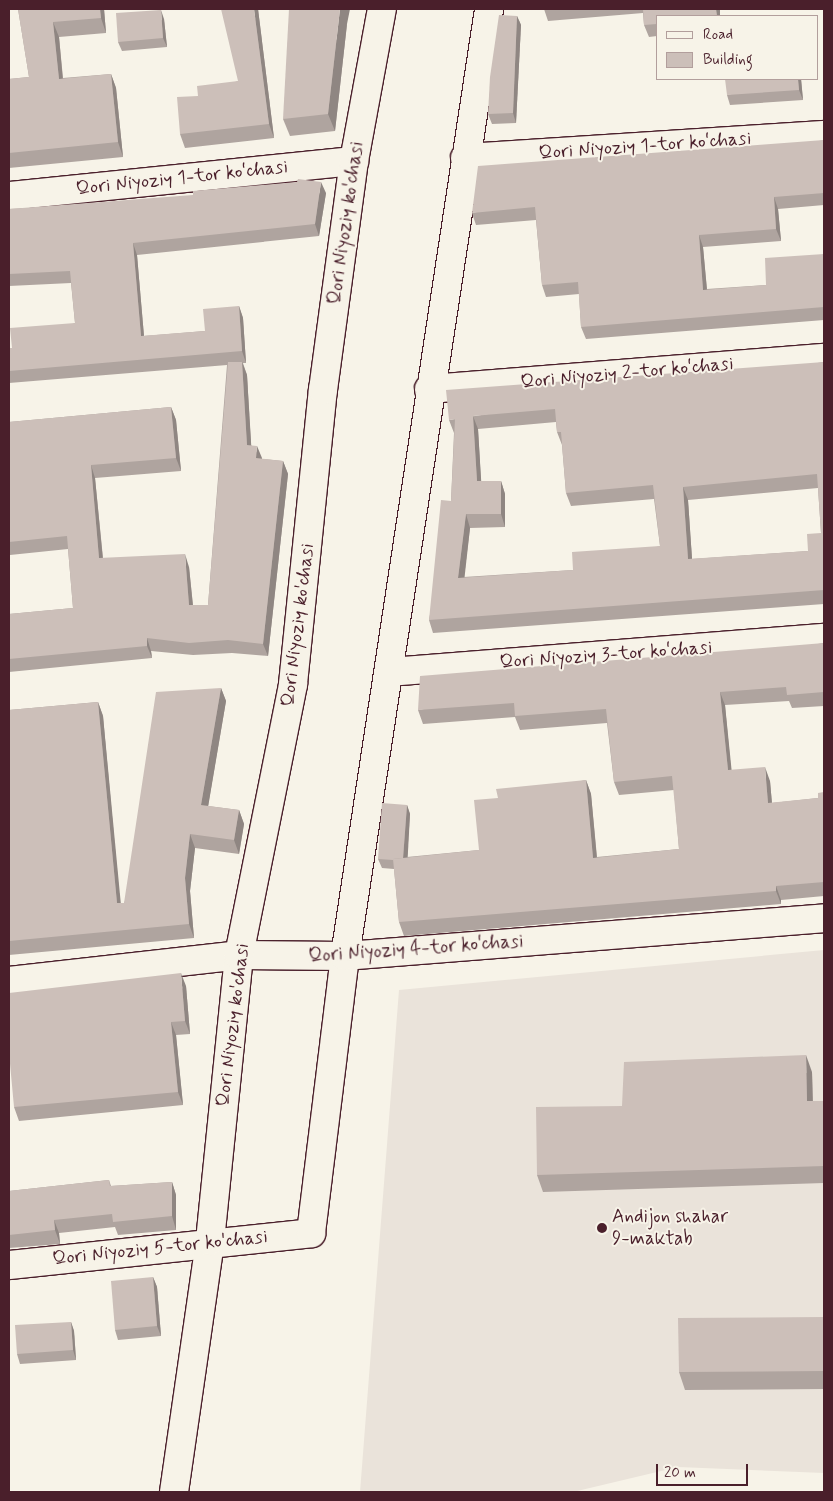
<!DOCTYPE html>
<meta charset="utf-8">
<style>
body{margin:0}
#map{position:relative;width:833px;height:1501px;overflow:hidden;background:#f7f3e8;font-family:Mynerve,sans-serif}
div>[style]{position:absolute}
.built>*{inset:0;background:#eae3da}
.roads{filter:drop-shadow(1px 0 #4a1f2b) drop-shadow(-1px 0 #4a1f2b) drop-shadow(0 1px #4a1f2b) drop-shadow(0 -1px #4a1f2b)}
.minor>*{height:28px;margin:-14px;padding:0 14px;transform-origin:14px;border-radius:14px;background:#f7f3e8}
.wall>*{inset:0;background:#afa49f}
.shaded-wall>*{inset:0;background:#8f8682}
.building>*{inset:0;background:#ccbfb9}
.dots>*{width:14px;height:14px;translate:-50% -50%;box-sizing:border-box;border:2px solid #f7f3e8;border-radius:50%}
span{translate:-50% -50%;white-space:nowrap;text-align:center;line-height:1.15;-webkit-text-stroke:4px #f7f3e8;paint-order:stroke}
.street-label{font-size:19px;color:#4a1f2b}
.poi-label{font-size:19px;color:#4a1f2b}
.left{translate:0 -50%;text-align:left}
.frame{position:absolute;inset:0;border:10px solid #4a1f2b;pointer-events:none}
.legend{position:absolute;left:656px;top:15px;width:162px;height:65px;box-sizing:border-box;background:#f7f3e8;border:1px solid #b29e9c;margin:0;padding:6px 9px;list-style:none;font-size:15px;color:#4a1f2b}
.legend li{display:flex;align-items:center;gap:10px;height:25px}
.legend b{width:25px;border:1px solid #b29e9c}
.scale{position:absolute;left:656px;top:1464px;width:92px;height:22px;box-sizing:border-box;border:2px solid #4a1f2b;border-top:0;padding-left:6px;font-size:15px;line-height:18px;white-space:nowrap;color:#4a1f2b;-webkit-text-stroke:4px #f7f3e8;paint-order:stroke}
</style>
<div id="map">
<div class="built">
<i style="clip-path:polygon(824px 950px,824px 1473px,678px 1467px,573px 1492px,360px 1492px,399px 990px)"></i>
</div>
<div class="roads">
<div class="minor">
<i style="left:465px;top:158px;width:360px;rotate:-3.7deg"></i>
<i style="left:9px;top:196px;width:347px;rotate:-5.8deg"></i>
<i style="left:429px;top:389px;width:396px;rotate:-4.5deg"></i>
<i style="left:389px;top:672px;width:436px;rotate:-4.5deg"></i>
<i style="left:9px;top:981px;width:231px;rotate:-6.4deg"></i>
<i style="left:239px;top:955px;width:106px;rotate:0.5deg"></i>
<i style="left:345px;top:956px;width:481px;rotate:-4.5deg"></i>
<i style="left:9px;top:1265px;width:304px;rotate:-6deg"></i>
<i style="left:311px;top:1233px;width:279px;rotate:-83deg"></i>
<i style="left:345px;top:956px;width:958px;rotate:-81.35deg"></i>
<i style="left:174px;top:1492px;width:254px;rotate:-81.8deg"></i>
<i style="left:210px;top:1241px;width:287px;rotate:-84.2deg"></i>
<i style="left:239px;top:955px;width:276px;rotate:-78.7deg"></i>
<i style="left:293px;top:684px;width:296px;rotate:-84.2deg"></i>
<i style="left:323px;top:390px;width:231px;rotate:-82.3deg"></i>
<i style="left:354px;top:161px;width:155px;rotate:-79.6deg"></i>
</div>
</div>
<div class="wall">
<i style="clip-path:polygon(18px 9px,104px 9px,106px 33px,59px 37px,63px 78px,111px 74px,116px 88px,123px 157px,9px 168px,9px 79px,29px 77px)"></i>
<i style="clip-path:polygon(258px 9px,274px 138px,185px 148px,180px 134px,198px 96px,238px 81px)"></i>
<i style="clip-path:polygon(544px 9px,720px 9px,720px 16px,657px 16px,657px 36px,649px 37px,644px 25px,643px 13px,548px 21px)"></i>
<i style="clip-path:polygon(517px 16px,521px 25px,516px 123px,492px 124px,488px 114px)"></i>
<i style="clip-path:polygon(164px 19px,167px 47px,122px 51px,118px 42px)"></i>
<i style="clip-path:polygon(347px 24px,335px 131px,290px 136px,283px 119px)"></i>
<i style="clip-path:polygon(801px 79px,803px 100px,730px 105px,727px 95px)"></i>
<i style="clip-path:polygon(824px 140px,824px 205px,778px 209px,781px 241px,703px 247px,707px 289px,766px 285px,824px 254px,824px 320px,586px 339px,581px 327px,579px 294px,546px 297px,542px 285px,536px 220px,476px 225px,472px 213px)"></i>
<i style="clip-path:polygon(326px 193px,319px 236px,137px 255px,144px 336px,205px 331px,239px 306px,243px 318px,246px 363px,243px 363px,247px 375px,251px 445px,262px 459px,283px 461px,288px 474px,268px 656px,232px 653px,193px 655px,151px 651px,152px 658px,9px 672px,9px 614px,73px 608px,68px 549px,10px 555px,9px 553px,9px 422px,171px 407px,176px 420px,181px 471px,95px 478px,103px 558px,189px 567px,193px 605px,208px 605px,227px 365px,9px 383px,9px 348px,12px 348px,75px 323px,71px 283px,9px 286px,9px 209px)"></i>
<i style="clip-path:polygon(evenodd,824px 362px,824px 604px,433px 633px,429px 620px,451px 501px,454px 433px,449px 420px,824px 362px,556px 422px,557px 432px,562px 445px,566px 493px,571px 506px,654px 499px,660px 546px,573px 570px,464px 577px,470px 528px,505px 527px,505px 494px,501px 481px,481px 481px,478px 429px,556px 422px,824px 362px,818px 488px,821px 533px,808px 551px,692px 559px,688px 500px,818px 488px)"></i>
<i style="clip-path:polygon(824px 643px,824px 706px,792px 708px,789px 701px,725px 705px,731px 770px,770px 781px,772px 803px,818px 798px,824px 792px,824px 896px,781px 900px,781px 904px,404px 936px,399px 922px,394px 869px,382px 868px,378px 859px,407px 805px,410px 814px,407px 857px,479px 850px,498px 798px,586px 780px,591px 794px,597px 857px,679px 849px,674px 790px,619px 795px,614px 782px,607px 723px,520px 730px,515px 717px,423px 724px,418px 710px)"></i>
<i style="clip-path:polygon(221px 688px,226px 701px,208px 806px,239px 810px,244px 824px,239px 854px,195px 848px,190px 891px,194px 938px,9px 955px,9px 710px,98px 702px,103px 716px,120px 903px,124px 903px)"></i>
<i style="clip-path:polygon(186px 986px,190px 1034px,176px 1035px,183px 1105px,19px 1121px,14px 1107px)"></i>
<i style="clip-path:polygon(812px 1072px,813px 1101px,824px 1101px,824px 1183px,543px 1192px,537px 1175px,622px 1106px)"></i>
<i style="clip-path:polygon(109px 1180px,111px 1186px,172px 1182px,176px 1195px,176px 1230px,118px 1235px,115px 1227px,59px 1233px,60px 1244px,9px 1248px,9px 1191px)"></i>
<i style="clip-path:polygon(153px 1277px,157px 1287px,161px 1336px,118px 1340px,115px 1330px)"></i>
<i style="clip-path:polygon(824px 1317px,824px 1389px,685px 1390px,679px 1372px)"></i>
<i style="clip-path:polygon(71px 1322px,74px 1331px,76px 1360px,20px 1364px,17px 1354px)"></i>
</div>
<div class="shaded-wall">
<i style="clip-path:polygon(100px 9px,104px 9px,106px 33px,101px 18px)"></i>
<i style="clip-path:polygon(254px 9px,258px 9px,274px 138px,269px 124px)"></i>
<i style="clip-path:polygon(340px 9px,350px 9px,347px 24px,335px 131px,328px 114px)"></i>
<i style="clip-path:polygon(716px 9px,720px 9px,720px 16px,717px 16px)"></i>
<i style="clip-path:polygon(161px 10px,164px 19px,167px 47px,163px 38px)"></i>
<i style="clip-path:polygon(517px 16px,521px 25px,516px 123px,513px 113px)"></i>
<i style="clip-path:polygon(53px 22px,59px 37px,64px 93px,59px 79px)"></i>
<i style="clip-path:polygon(111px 74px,116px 88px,123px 157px,118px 142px)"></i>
<i style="clip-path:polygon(798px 79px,801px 79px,803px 100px,799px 90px)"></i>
<i style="clip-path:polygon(321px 182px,326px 193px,319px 236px,315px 224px)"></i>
<i style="clip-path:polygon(774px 197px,778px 209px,781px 241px,776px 229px)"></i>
<i style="clip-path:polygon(699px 235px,703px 247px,708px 302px,703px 290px)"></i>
<i style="clip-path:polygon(133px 243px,137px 255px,145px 348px,141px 336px)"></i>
<i style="clip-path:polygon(239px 306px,243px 318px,246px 363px,242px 351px)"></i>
<i style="clip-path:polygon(242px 362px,247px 375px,252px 458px,247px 445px)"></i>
<i style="clip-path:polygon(171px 407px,176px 420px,181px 471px,176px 458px)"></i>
<i style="clip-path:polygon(473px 416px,478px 429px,482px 494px,477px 481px)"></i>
<i style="clip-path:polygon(257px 446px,262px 458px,260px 471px,256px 458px)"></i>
<i style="clip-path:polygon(283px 461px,288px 474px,268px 656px,263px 644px)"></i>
<i style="clip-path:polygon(91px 465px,95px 478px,104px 571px,99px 558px)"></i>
<i style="clip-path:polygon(501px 481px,505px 494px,505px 527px,501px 514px)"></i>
<i style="clip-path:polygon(683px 487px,688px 500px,693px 573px,688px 559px)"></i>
<i style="clip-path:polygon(466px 514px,470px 528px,463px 591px,458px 578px)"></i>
<i style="clip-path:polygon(185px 554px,189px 567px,194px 617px,189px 605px)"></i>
<i style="clip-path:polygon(147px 638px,151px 651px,152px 658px,147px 646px)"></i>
<i style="clip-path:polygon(221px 688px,226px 701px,206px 819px,201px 805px)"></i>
<i style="clip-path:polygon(720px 692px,725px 705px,733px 784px,728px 770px)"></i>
<i style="clip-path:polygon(98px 702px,103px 716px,122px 916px,117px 903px)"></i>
<i style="clip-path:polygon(765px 767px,770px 781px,773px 816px,768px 803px)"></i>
<i style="clip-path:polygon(586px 780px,591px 794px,598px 871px,593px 858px)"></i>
<i style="clip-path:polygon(407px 805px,410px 814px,407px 870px,403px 860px)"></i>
<i style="clip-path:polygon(239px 810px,244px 824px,239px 854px,234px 840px)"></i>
<i style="clip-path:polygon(190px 834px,195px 848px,190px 891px,194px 938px,189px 924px,185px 878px)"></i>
<i style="clip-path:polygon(776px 886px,781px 900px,781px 904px,776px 891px)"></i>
<i style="clip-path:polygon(181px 973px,186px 986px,190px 1034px,185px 1021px)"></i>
<i style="clip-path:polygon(171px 1022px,176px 1035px,183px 1105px,178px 1092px)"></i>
<i style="clip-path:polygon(806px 1055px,812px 1072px,813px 1118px,807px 1101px)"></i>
<i style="clip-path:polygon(172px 1182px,176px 1195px,176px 1230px,172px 1216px)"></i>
<i style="clip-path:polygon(54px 1220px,59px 1233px,60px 1244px,55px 1230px)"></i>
<i style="clip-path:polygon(153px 1277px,157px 1287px,161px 1336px,157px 1326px)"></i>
<i style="clip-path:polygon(71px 1322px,74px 1331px,76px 1360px,73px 1350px)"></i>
</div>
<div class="building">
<i style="clip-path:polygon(18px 9px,100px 9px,101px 18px,53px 22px,59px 79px,111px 74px,118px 142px,9px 153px,9px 79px,29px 77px)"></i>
<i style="clip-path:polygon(221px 9px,254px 9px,269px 124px,180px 134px,177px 97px,198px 96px,197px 86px,238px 81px)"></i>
<i style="clip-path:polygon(289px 9px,340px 9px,328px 114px,283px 119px)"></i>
<i style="clip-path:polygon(643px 9px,716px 9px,717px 16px,657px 16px,657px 24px,644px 25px)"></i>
<i style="clip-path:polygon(161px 10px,163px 38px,118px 42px,116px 13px)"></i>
<i style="clip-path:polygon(499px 15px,517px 16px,513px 113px,488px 114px,490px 77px)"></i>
<i style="clip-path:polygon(725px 79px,798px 79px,799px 90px,727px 95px)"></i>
<i style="clip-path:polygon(824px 140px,824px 193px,774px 197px,776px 229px,699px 235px,703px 290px,766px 285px,765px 258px,824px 254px,824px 307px,581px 327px,578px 282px,542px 285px,535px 207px,472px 213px,478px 166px)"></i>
<i style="clip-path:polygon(298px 179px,321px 182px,315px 224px,133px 243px,141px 336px,205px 331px,203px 309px,239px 306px,242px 351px,9px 371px,9px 348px,12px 348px,10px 328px,75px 323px,70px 271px,9px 274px,9px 209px,193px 195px,193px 191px,297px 182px)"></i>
<i style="clip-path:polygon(228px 362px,242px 362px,247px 445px,257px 446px,256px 458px,283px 461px,263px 644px,228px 640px,189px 643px,147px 638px,147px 646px,9px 659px,9px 614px,73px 608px,67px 536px,9px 542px,9px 422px,171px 407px,176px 458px,91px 465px,99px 558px,185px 554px,189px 605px,208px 605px)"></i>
<i style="clip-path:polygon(evenodd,824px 362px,824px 590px,429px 620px,441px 500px,451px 501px,455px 419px,449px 420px,446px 390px,824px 362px,555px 409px,557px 432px,561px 432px,566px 493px,653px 485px,660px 546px,572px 552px,573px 570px,458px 578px,466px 514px,501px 514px,501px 481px,477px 481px,473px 416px,555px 409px,824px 362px,817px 474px,821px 533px,807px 534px,808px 551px,688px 559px,683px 487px,817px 474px)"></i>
<i style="clip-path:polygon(824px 643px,824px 692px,787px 695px,786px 687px,720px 692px,728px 770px,765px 767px,768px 803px,818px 798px,818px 793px,824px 792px,824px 882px,776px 886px,776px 891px,399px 922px,393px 859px,479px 850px,474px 800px,498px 798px,496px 789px,586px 780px,593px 858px,679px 849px,672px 776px,614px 782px,606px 709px,515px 716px,514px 703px,418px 710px,420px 676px)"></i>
<i style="clip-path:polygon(221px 688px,201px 805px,239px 810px,234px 840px,190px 834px,185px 878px,189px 924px,9px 941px,9px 710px,98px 702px,117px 903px,124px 903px,156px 692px)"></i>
<i style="clip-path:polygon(382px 803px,407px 805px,403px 858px,393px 859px,393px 860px,378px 859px)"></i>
<i style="clip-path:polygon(181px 973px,185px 1021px,171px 1022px,178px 1092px,14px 1107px,9px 1053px,9px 993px)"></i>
<i style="clip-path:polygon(806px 1055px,807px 1101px,824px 1101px,824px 1166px,537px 1175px,536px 1107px,622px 1106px,624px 1062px)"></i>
<i style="clip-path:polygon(109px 1180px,110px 1186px,172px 1182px,172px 1216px,113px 1222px,112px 1214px,54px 1220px,55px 1230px,9px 1235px,9px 1191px)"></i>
<i style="clip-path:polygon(153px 1277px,157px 1326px,115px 1330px,111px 1281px)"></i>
<i style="clip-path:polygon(824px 1317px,824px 1371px,679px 1372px,678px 1318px)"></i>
<i style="clip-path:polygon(71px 1322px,73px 1350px,17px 1354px,15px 1325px)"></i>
</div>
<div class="dots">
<i style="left:602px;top:1228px;background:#4a1f2b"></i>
</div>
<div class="street-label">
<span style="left:645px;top:146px;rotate:-4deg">Qori Niyoziy 1-tor koʻchasi</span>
<span style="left:182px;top:178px;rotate:-6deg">Qori Niyoziy 1-tor koʻchasi</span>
<span style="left:346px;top:223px;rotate:-82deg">Qori Niyoziy ko'chasi</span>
<span style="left:627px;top:373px;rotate:-5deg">Qori Niyoziy 2-tor koʻchasi</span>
<span style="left:298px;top:625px;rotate:-83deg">Qori Niyoziy ko'chasi</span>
<span style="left:606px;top:655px;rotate:-4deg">Qori Niyoziy 3-tor koʻchasi</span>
<span style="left:416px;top:949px;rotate:-4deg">Qori Niyoziy 4-tor koʻchasi</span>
<span style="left:233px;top:1025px;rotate:-83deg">Qori Niyoziy ko'chasi</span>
<span style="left:160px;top:1248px;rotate:-6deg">Qori Niyoziy 5-tor ko'chasi</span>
</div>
<div class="poi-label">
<span class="left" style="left:612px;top:1228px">Andijon shahar<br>9-maktab</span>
</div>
<div class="frame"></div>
<ul class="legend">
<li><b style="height:6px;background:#f7f3e8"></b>Road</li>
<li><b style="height:14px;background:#ccbfb9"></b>Building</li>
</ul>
<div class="scale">20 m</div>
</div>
